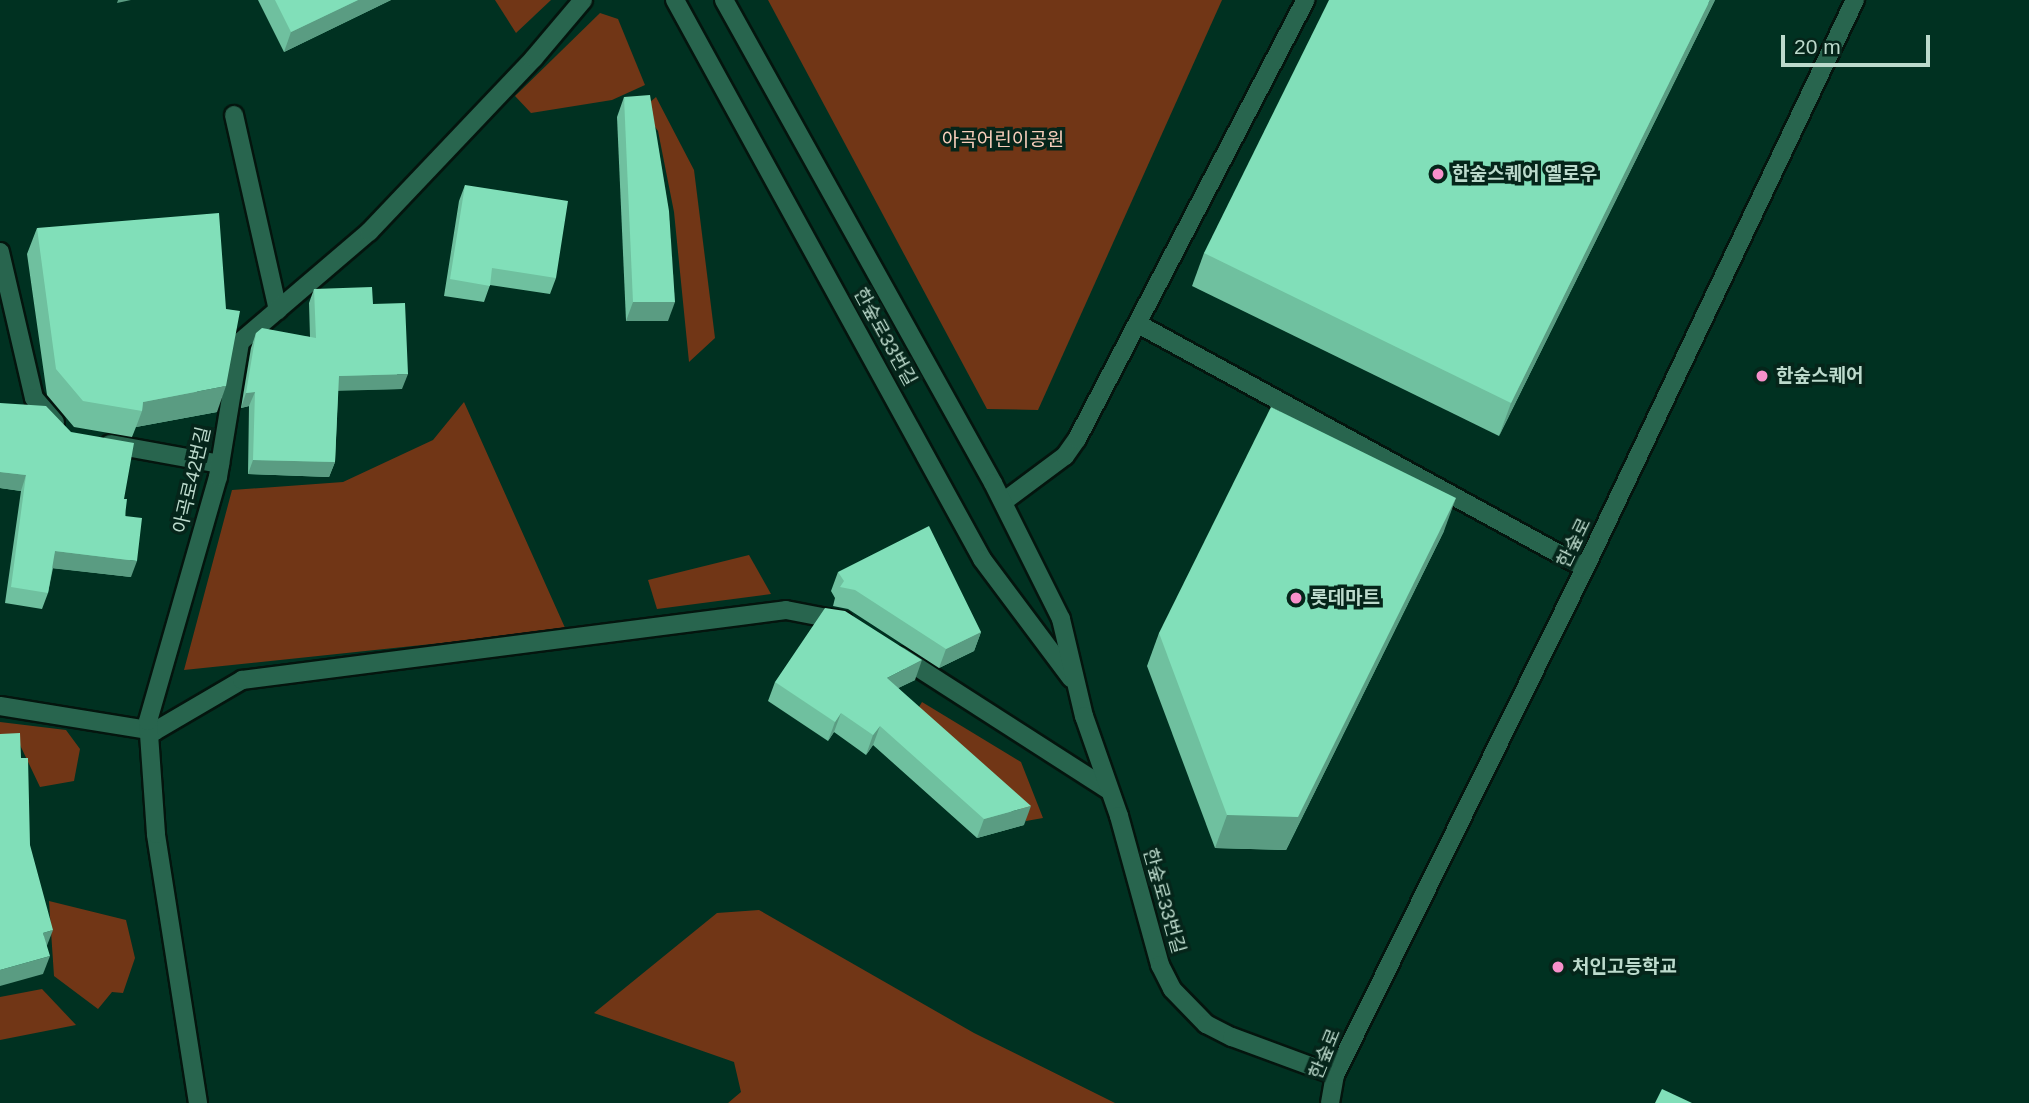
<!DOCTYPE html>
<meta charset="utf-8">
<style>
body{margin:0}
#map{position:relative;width:2029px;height:1103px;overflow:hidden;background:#003121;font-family:Arial,"Noto Sans KR",sans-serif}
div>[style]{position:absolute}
.green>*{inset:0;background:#713616}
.roads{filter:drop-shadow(2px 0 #04150e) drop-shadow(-2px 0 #04150e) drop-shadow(0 2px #04150e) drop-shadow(0 -2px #04150e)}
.lane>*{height:18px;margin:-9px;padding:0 9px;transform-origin:9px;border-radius:9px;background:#28654e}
.street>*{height:18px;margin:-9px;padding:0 9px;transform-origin:9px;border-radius:9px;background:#28654e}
.secondary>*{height:18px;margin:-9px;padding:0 9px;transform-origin:9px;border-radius:9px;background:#28654e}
.wall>*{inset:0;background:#6fc09f}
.shaded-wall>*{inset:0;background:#5a9c82}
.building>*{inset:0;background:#81dfb9}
.dots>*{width:19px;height:19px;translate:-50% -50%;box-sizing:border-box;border:4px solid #05251a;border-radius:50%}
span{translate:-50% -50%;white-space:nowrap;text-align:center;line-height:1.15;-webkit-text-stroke:7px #05251a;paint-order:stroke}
.park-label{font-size:19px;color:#f9cfbc}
.poi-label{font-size:19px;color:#bcdacc;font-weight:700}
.left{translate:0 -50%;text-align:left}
.street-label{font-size:19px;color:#bcdacc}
.scale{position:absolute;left:1781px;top:35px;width:149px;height:32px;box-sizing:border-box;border:4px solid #bcdacc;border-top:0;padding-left:9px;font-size:21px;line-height:24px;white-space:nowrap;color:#bcdacc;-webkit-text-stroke:5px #05251a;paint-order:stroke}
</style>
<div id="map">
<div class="green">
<i style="clip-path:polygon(495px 0,551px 0,516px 33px)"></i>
<i style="clip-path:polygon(768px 0,1222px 0,1038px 410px,987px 409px)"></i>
<i style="clip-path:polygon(600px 13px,618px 19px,645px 85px,612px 100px,531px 113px,515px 96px)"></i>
<i style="clip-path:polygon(656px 97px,694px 170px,715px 338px,689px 362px,674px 212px,658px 131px,642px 109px)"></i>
<i style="clip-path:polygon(464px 402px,566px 630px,184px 670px,232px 490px,343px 482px,433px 440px)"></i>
<i style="clip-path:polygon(749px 555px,771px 594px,657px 609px,648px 580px)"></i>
<i style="clip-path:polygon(922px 702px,1021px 762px,1043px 818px,1026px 821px,1015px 798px,913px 717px)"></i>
<i style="clip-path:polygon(0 722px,66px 730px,80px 749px,74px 781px,40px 787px,20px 745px,0 745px)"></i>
<i style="clip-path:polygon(49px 901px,126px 920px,135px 958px,123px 993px,112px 992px,98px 1009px,54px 976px)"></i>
<i style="clip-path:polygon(759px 910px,974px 1033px,1115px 1103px,728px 1103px,741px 1092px,734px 1062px,594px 1013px,717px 913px)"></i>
<i style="clip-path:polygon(42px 989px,76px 1025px,0 1040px,0 997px)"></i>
</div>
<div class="roads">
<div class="lane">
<i style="left:234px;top:115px;width:200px;rotate:77.3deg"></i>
<i style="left:0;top:252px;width:150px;rotate:76.9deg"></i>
<i style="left:34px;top:398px;width:32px;rotate:49deg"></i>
<i style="left:110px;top:444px;width:112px;rotate:10.3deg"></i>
<i style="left:900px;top:656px;width:248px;rotate:32.7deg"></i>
<i style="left:0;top:706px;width:157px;rotate:9.2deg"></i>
<i style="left:155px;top:731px;width:101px;rotate:-30.4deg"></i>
<i style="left:242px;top:680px;width:548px;rotate:-7.33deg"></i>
<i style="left:786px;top:610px;width:58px;rotate:10.9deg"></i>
<i style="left:198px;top:1103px;width:272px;rotate:-98.9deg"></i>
<i style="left:156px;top:834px;width:113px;rotate:-94deg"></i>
<i style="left:148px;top:721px;width:254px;rotate:-74deg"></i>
<i style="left:218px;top:477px;width:137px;rotate:-80.7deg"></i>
<i style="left:240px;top:342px;width:170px;rotate:-40.5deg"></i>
<i style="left:369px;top:232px;width:240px;rotate:-46.5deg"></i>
<i style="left:534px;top:58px;width:76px;rotate:-49.8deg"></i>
</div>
<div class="street">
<i style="left:1140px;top:325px;width:507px;rotate:28.64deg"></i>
<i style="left:1003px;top:502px;width:77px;rotate:-36.6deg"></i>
<i style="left:1065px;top:456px;width:21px;rotate:-55deg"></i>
<i style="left:1077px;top:439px;width:495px;rotate:-62.5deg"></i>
</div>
<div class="secondary">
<i style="left:675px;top:0;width:638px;rotate:61.22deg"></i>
<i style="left:982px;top:559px;width:149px;rotate:53.2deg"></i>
<i style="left:724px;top:0;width:553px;rotate:60.88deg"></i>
<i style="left:993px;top:483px;width:152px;rotate:63.4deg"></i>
<i style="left:1061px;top:619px;width:100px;rotate:76.7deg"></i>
<i style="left:1084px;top:716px;width:106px;rotate:70.7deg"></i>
<i style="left:1119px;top:816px;width:155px;rotate:74.6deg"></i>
<i style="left:1160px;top:965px;width:27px;rotate:63deg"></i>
<i style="left:1172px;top:989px;width:49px;rotate:45.8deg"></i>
<i style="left:1206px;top:1024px;width:29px;rotate:27deg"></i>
<i style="left:1232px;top:1037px;width:110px;rotate:20.3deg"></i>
<i style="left:1330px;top:1103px;width:28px;rotate:-80deg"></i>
<i style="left:1335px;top:1075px;width:565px;rotate:-63.75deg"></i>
<i style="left:1585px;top:568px;width:629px;rotate:-64.58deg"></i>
</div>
</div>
<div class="wall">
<i style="clip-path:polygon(258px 0,391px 0,284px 52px)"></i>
<i style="clip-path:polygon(1715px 0,1499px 436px,1192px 286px,1204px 253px)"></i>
<i style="clip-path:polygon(624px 97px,668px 321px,626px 321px,617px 117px)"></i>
<i style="clip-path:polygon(465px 185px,556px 278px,550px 294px,490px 285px,484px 302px,444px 296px,459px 201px)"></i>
<i style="clip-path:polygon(37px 228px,217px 412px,136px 427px,132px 437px,74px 427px,47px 395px,27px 254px)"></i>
<i style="clip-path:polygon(314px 289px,373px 304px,402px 389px,338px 390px,335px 462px,329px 477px,248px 474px,249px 406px,241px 408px,251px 348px,256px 333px,310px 337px,309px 303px)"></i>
<i style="clip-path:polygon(0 403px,124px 499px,131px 577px,53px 568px,48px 593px,42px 609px,5px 603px,21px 491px,0 488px)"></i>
<i style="clip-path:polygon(1444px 531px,1286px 850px,1215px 848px,1147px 666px,1159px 633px)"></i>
<i style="clip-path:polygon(838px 572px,981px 632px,974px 651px,939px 668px,848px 609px,833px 606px,835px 598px,831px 591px)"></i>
<i style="clip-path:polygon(915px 680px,898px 688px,1024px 825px,977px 838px,873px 745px,866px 755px,834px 732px,828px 741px,768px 701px,775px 682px)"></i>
</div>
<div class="shaded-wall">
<i style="clip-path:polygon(118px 0,131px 0,117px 3px)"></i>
<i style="clip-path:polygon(358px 0,391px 0,284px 52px,291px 32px)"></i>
<i style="clip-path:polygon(1710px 0,1715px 0,1499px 436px,1511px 403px)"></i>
<i style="clip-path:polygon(633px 302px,675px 302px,668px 321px,626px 321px)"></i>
<i style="clip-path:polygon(408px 374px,402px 389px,334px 391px,339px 376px)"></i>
<i style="clip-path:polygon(226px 386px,217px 412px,136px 427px,142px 411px,143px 402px)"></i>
<i style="clip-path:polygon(255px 392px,249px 406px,241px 408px,246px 393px)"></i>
<i style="clip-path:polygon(253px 460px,335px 462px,329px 477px,248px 474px)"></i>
<i style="clip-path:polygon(0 472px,26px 475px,21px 491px,0 488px)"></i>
<i style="clip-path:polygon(1456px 498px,1444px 531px,1286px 850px,1215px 848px,1227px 815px)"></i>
<i style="clip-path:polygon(55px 551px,137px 561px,131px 577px,50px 568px)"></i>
<i style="clip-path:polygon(981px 632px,974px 651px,939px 668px,946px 649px)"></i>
<i style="clip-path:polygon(922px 660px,915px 680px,880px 697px,887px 678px)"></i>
<i style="clip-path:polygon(841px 713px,834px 732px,828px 741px,835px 722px)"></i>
<i style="clip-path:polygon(880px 726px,873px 745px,866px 755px,873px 735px)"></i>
<i style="clip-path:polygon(1031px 806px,1024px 825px,977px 838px,984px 819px)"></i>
<i style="clip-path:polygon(53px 930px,46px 948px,43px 933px)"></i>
<i style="clip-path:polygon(50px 956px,43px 974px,0 986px,0 970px)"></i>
</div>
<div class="building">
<i style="clip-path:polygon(275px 0,358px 0,291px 32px)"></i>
<i style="clip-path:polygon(1329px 0,1710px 0,1511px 403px,1204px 253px)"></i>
<i style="clip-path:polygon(650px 95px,669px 211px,675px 302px,633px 302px,624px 97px)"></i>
<i style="clip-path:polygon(465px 185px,568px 201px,556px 278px,492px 268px,490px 286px,450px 279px)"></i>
<i style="clip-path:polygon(219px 213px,226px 309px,240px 311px,226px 386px,143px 402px,142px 411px,83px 401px,56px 369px,37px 228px)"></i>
<i style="clip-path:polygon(372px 287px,373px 304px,405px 303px,408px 374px,339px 376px,335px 462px,253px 460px,255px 392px,246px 393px,256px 333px,262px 328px,316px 338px,314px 289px)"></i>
<i style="clip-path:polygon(0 403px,46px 406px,71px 432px,134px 443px,124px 499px,127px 499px,125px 516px,142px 518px,137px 561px,55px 551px,48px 593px,11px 587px,26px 475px,0 472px)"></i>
<i style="clip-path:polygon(1271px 407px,1456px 498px,1298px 817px,1227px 815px,1159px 633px)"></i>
<i style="clip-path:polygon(929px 526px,981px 632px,946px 649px,855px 590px,840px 587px,844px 581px,838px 572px)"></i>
<i style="clip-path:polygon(825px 608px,845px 611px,922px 660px,887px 678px,1031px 806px,984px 819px,880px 726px,873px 735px,841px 713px,835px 722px,775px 682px)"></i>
<i style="clip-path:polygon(20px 733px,21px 758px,28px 758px,30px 845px,53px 930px,43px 933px,50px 956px,0 970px,0 734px)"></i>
<i style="clip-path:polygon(1662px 1089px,1692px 1103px,1655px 1103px)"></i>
</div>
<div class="dots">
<i style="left:1438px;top:174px;background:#f890cb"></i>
<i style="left:1762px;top:376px;background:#f890cb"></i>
<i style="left:1296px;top:598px;background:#f890cb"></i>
<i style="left:1558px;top:967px;background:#f890cb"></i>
</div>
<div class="park-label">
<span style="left:1003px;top:140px">아곡어린이공원</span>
</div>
<div class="poi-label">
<span class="left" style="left:1452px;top:174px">한숲스퀘어 옐로우</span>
<span class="left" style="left:1776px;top:376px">한숲스퀘어</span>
<span class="left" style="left:1310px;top:598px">롯데마트</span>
<span class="left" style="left:1572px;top:967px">처인고등학교</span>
</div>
<div class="street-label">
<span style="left:885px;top:337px;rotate:61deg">한숲로33번길</span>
<span style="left:192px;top:480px;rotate:-77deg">아곡로42번길</span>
<span style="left:1574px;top:543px;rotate:-64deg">한숲로</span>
<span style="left:1164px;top:901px;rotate:74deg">한숲로33번길</span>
<span style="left:1325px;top:1054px;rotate:-68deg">한숲로</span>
</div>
<div class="scale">20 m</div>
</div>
